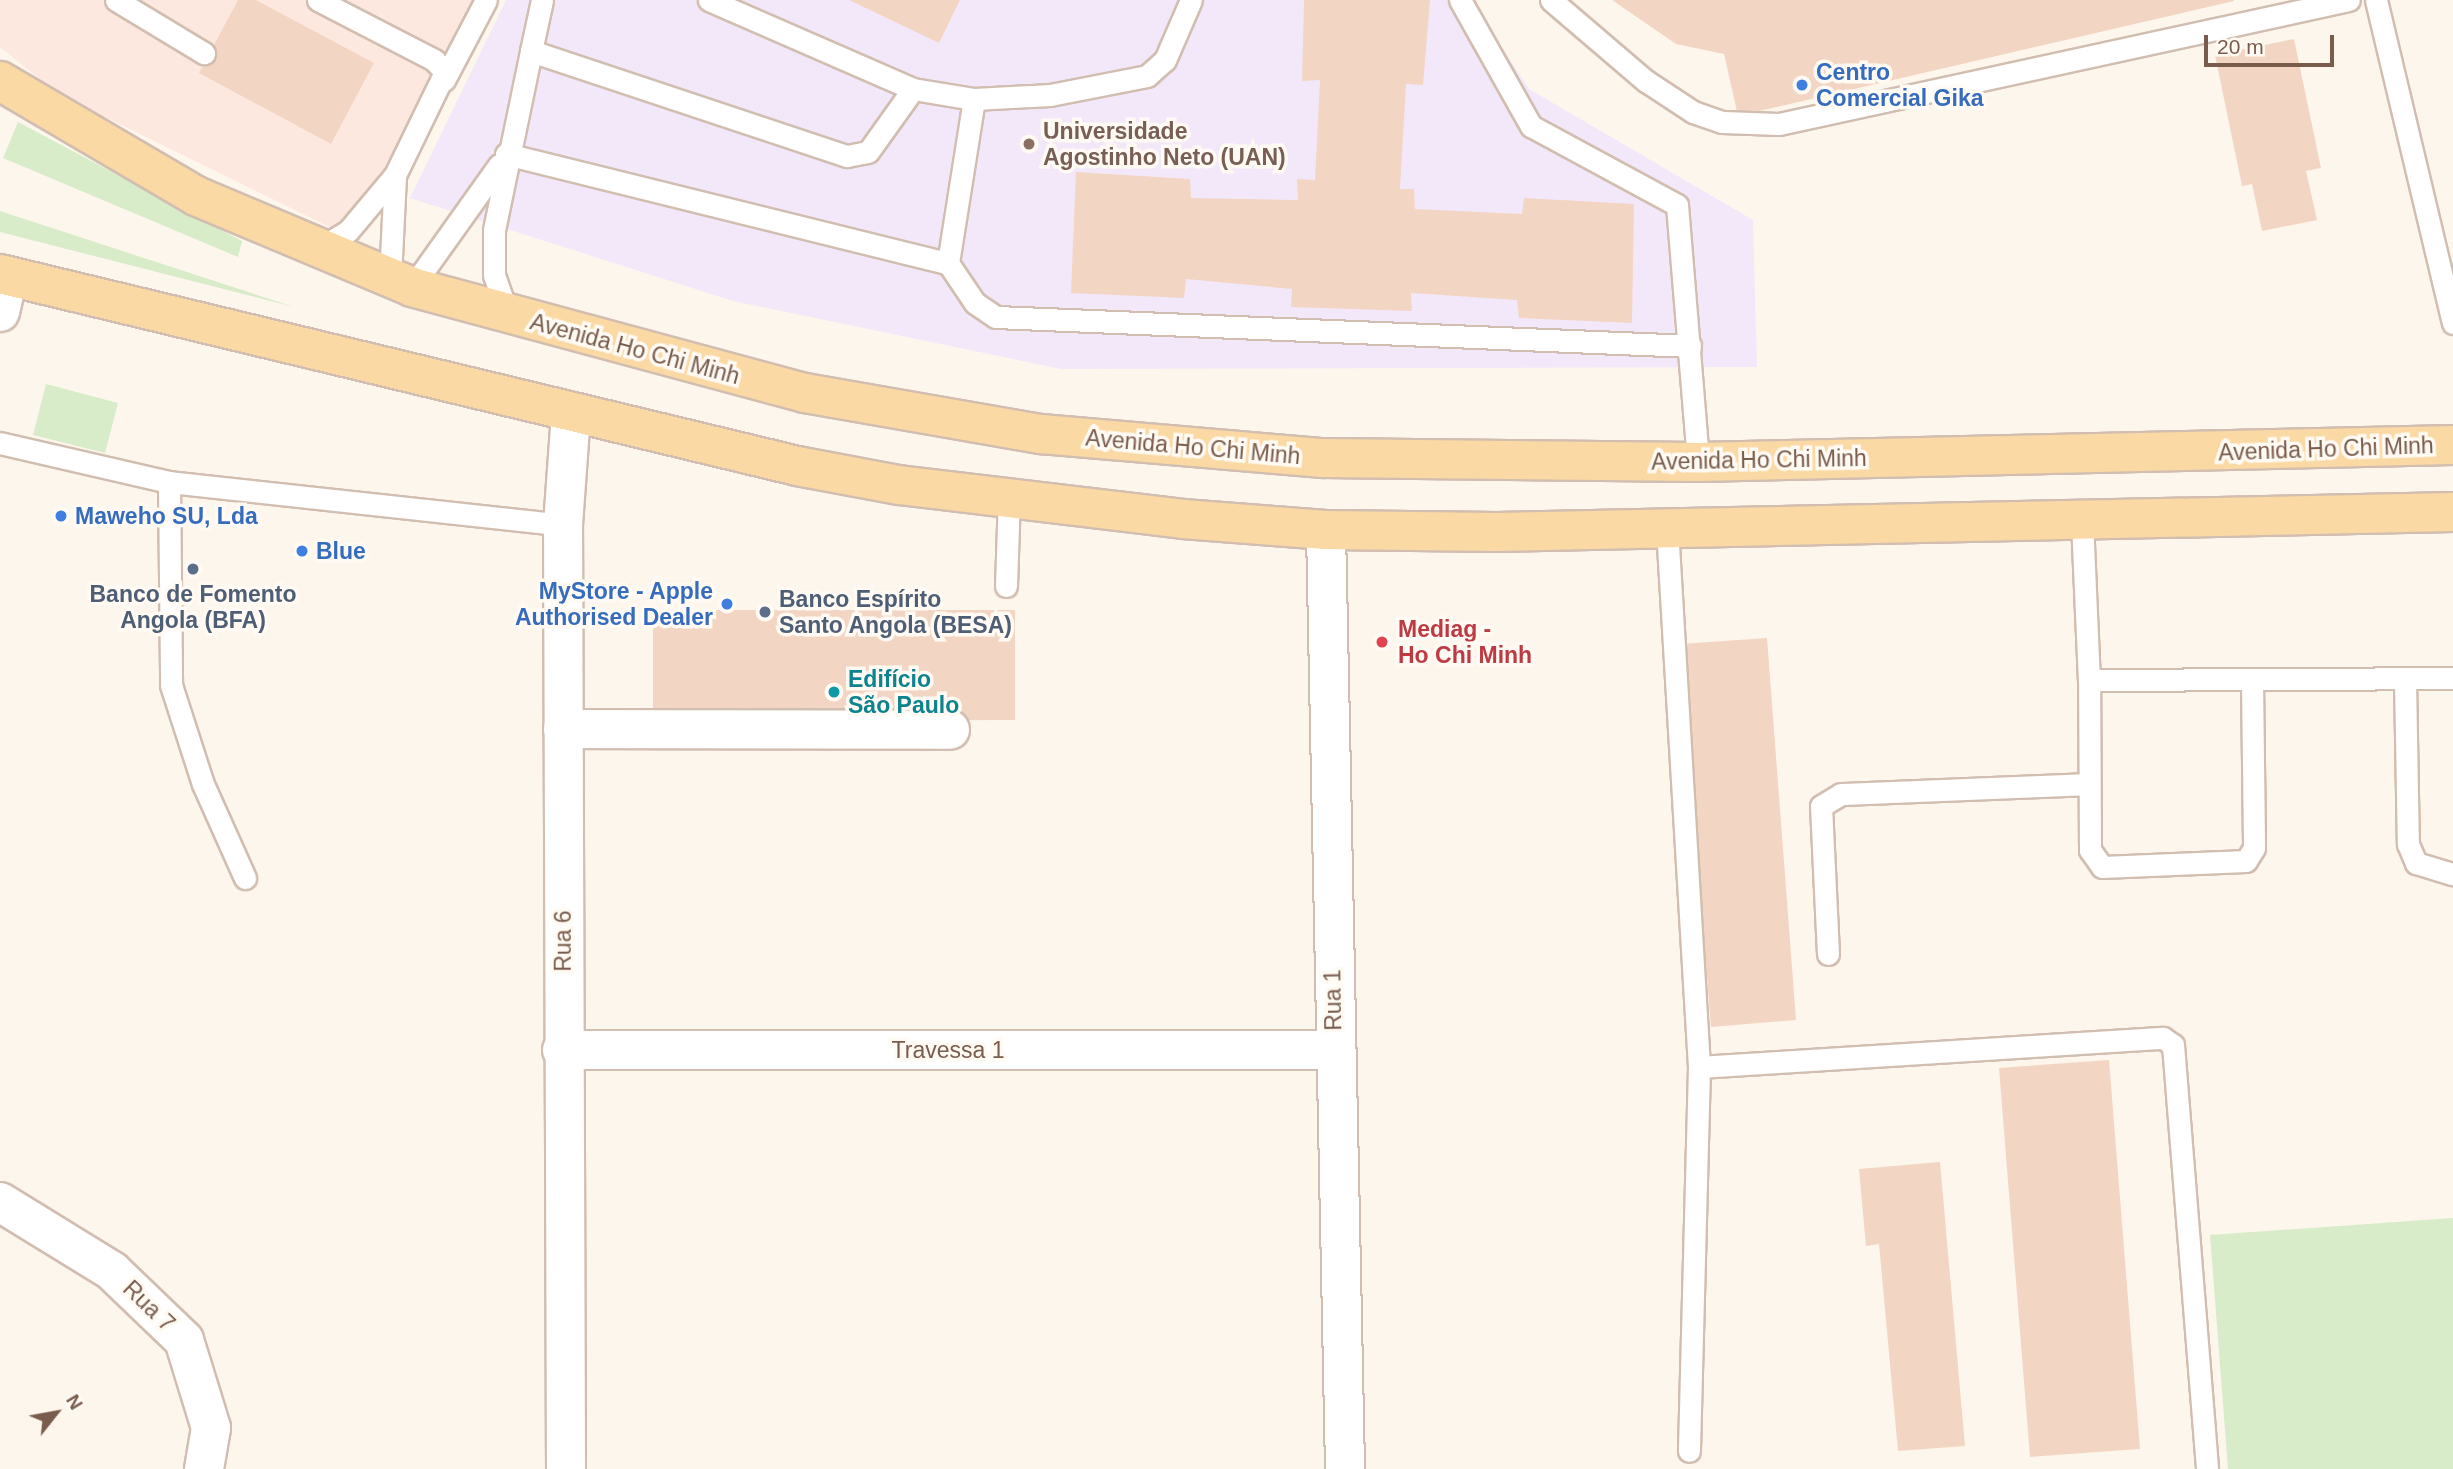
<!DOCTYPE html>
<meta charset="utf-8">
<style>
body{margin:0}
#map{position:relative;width:2453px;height:1469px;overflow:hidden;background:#fdf6ec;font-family:Helvetica,sans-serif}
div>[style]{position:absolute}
.commercial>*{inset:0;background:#fde8e0}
.education>*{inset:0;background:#f3e8fa}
.green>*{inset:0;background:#d8ecc9}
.building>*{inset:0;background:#f3d5c3}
.roads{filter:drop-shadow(2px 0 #d1beb0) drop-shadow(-2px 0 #d1beb0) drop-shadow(0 2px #d1beb0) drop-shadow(0 -2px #d1beb0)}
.service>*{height:21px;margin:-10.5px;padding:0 10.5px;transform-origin:10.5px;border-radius:10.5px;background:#fff}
.minor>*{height:38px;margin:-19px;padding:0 19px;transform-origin:19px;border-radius:19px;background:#fff}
.primary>*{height:38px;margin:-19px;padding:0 19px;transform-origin:19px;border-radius:19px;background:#fbd9a5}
.dots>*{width:19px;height:19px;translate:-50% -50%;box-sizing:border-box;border:4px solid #fffaf3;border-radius:50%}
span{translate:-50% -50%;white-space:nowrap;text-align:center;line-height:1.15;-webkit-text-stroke:7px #fffaf3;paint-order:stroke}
.shop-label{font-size:23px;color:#366cbe;font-weight:700}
.left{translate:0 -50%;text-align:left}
.right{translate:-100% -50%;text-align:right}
.education-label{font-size:23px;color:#785e54;font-weight:700}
.street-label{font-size:23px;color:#7a5c4d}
.service-label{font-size:23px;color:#4e5e75;font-weight:700}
.health-label{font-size:23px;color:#be3a42;font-weight:700}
.culture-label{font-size:23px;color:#0d838f;font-weight:700}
.north{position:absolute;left:21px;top:1378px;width:70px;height:70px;-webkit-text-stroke:5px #fffaf3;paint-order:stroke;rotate:59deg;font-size:19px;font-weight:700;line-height:28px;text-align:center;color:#7a5c4d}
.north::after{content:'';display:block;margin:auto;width:24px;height:32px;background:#7a5c4d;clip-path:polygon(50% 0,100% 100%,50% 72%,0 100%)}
.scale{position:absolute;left:2204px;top:35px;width:130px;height:32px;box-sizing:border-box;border:4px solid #7a5c4d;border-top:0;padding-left:9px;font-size:21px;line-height:24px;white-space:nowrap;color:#7a5c4d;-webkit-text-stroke:5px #fffaf3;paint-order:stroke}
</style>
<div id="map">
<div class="commercial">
<i style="clip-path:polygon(0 0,475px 0,358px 241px,58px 94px,0 47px)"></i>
</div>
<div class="education">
<i style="clip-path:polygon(506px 0,1471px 0,1529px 89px,1753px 220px,1757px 367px,1061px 369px,733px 301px,410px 198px)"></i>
</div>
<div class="green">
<i style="clip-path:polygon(18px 122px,242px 241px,238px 257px,3px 158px)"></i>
<i style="clip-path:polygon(0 211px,294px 307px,0 232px)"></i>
<i style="clip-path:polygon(46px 384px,118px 403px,105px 453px,33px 435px)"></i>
<i style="clip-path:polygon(2453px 1218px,2453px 1469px,2228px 1469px,2210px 1235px)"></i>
</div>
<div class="building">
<i style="clip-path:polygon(238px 0,256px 0,374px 63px,331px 144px,199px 73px)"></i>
<i style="clip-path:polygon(849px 0,960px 0,939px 43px)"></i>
<i style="clip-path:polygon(1304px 0,1430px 0,1423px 85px,1406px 84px,1400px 189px,1414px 189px,1415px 209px,1522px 214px,1524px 198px,1634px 204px,1632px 323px,1519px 318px,1517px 300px,1411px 293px,1412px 311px,1291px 307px,1292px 289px,1186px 279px,1184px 298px,1071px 293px,1076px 172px,1190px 179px,1191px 198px,1298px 200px,1297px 179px,1315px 180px,1320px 80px,1302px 81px)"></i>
<i style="clip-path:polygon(1612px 0,2234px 0,2234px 1px,1738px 116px,1724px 54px,1676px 44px)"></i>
<i style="clip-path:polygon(2294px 39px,2321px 168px,2306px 171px,2317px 220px,2262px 231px,2252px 184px,2242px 186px,2215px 55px)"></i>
<i style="clip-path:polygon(653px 610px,1015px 610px,1015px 720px,653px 721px)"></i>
<i style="clip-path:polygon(1767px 638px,1796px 1020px,1711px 1027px,1681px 644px)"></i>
<i style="clip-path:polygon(2109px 1060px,2140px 1449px,2030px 1457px,1999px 1068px)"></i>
<i style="clip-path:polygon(1940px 1162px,1965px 1446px,1898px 1451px,1879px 1244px,1866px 1246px,1859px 1169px)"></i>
</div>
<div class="roads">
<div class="service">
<i style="left:116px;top:0;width:103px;rotate:31.1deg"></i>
<i style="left:318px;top:0;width:131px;rotate:27.3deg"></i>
<i style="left:434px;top:60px;width:16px;rotate:47deg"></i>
<i style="left:445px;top:72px;width:114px;rotate:115.9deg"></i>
<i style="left:395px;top:175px;width:73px;rotate:130deg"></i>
<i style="left:348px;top:231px;width:35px;rotate:149deg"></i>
<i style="left:709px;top:0;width:223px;rotate:23.6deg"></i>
<i style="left:1460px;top:0;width:145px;rotate:60.6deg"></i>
<i style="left:1531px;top:126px;width:166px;rotate:28.4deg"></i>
<i style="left:1677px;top:205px;width:258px;rotate:85.3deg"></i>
<i style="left:1551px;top:0;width:125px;rotate:40.5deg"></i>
<i style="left:1646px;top:81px;width:56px;rotate:33.4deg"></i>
<i style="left:1693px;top:112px;width:31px;rotate:19deg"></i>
<i style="left:1722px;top:122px;width:57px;rotate:2deg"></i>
<i style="left:1779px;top:124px;width:583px;rotate:-12.27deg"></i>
<i style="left:2376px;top:0;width:332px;rotate:76.6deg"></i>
<i style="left:531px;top:51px;width:52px;rotate:-77.8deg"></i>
<i style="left:444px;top:80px;width:90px;rotate:-62.3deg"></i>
<i style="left:974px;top:99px;width:166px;rotate:99deg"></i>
<i style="left:948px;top:263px;width:48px;rotate:56deg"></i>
<i style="left:975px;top:303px;width:25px;rotate:34deg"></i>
<i style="left:996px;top:317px;width:695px;rotate:2.39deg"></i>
<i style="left:506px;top:154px;width:455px;rotate:13.9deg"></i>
<i style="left:390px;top:278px;width:103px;rotate:-87.2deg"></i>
<i style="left:412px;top:287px;width:150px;rotate:-54.5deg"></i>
<i style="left:508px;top:315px;width:42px;rotate:-109.3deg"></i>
<i style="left:494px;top:275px;width:45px;rotate:-90deg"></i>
<i style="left:494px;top:230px;width:183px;rotate:-78.3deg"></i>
<i style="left:531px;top:51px;width:333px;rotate:18.4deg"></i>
<i style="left:847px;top:156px;width:21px;rotate:-11deg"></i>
<i style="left:868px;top:152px;width:77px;rotate:-54.5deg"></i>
<i style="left:913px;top:89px;width:62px;rotate:9.3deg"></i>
<i style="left:974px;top:99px;width:76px;rotate:-3deg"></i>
<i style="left:1050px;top:95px;width:99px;rotate:-11.1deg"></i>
<i style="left:1147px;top:76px;width:24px;rotate:-42deg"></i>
<i style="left:1165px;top:60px;width:65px;rotate:-66.6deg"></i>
<i style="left:0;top:443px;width:173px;rotate:13deg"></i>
<i style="left:169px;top:482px;width:396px;rotate:6.2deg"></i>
<i style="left:169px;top:482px;width:203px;rotate:89.4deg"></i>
<i style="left:171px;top:685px;width:104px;rotate:72.1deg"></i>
<i style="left:203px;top:784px;width:103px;rotate:65.9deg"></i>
<i style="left:2082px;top:521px;width:159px;rotate:87.5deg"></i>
<i style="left:1667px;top:528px;width:540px;rotate:86.6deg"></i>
<i style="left:1699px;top:1067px;width:384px;rotate:91.5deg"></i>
<i style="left:1006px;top:586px;width:90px;rotate:-88.1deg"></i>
<i style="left:2405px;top:679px;width:165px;rotate:89deg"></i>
<i style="left:2408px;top:844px;width:21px;rotate:67deg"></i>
<i style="left:2416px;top:863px;width:39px;rotate:17deg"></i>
<i style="left:2252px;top:680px;width:168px;rotate:89.3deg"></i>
<i style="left:2254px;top:848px;width:15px;rotate:122deg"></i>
<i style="left:2246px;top:861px;width:144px;rotate:177.6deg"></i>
<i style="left:2102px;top:867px;width:21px;rotate:-125deg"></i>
<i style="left:2090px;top:850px;width:170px;rotate:-90.3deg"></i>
<i style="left:2089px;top:680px;width:364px;rotate:-0.3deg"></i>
<i style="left:1828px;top:954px;width:148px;rotate:-92.7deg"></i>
<i style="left:1821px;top:806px;width:23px;rotate:-31deg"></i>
<i style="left:1841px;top:794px;width:245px;rotate:-2.3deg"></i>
<i style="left:1699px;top:1067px;width:465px;rotate:-3.6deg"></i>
<i style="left:2163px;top:1038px;width:12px;rotate:35deg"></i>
<i style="left:2173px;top:1045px;width:425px;rotate:85.4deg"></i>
</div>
<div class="minor">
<i style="left:0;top:312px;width:36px;rotate:-77deg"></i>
<i style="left:1326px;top:530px;width:939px;rotate:88.84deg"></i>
<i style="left:563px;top:729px;width:387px;rotate:0.1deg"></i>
<i style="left:562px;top:1050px;width:772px"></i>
<i style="left:0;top:1202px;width:132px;rotate:31.6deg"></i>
<i style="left:112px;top:1271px;width:100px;rotate:43.8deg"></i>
<i style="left:184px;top:1340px;width:92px;rotate:72.9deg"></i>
<i style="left:211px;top:1428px;width:42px;rotate:99.7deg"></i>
<i style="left:566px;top:1469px;width:944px;rotate:-90.18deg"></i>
<i style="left:563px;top:525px;width:111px;rotate:-85.9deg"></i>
</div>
<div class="primary">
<i style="left:0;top:81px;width:227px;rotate:30.4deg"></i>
<i style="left:196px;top:196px;width:234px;rotate:22.8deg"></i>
<i style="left:412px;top:287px;width:407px;rotate:15.1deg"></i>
<i style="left:805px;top:393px;width:240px;rotate:9.9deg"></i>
<i style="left:1041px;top:434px;width:283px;rotate:4.9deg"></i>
<i style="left:1323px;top:458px;width:375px;rotate:0.6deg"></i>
<i style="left:1698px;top:462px;width:755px;rotate:-1.29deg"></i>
<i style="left:0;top:274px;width:820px;rotate:13.54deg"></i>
<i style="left:797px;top:466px;width:104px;rotate:10.6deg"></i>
<i style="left:899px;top:485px;width:286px;rotate:6.8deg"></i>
<i style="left:1183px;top:519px;width:143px;rotate:4.4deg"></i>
<i style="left:1326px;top:530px;width:171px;rotate:0.7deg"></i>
<i style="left:1497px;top:532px;width:956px;rotate:-1.2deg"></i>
</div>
</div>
<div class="dots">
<i style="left:1802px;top:85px;background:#3f7fe0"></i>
<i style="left:1029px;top:144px;background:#8d6e63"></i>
<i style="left:61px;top:516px;background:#3f7fe0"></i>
<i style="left:302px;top:551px;background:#3f7fe0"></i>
<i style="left:193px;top:569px;background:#5c6f8a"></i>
<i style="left:727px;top:604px;background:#3f7fe0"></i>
<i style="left:765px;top:612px;background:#5c6f8a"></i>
<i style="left:1382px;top:642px;background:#e0444e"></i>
<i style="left:834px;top:692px;background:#0f9aa8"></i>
</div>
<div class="shop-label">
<span class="left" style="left:1816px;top:85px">Centro<br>Comercial Gika</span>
<span class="left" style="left:75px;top:516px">Maweho SU, Lda</span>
<span class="left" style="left:316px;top:551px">Blue</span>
<span class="right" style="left:713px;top:604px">MyStore - Apple<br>Authorised Dealer</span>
</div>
<div class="education-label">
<span class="left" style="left:1043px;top:144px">Universidade<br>Agostinho Neto (UAN)</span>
</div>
<div class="street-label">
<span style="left:635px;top:349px;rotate:15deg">Avenida Ho Chi Minh</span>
<span style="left:1193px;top:447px;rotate:5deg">Avenida Ho Chi Minh</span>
<span style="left:2326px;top:449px;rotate:-2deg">Avenida Ho Chi Minh</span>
<span style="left:1759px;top:460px;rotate:-1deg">Avenida Ho Chi Minh</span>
<span style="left:563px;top:941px;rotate:-90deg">Rua 6</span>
<span style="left:1333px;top:1000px;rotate:-91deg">Rua 1</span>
<span style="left:948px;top:1050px">Travessa 1</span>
<span style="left:149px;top:1306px;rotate:44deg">Rua 7</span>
</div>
<div class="service-label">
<span style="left:193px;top:607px">Banco de Fomento<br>Angola (BFA)</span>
<span class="left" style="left:779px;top:612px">Banco Espírito<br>Santo Angola (BESA)</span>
</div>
<div class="health-label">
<span class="left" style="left:1398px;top:642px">Mediag -<br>Ho Chi Minh</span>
</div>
<div class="culture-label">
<span class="left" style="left:848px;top:692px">Edifício<br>São Paulo</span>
</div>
<div class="north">N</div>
<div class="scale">20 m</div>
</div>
